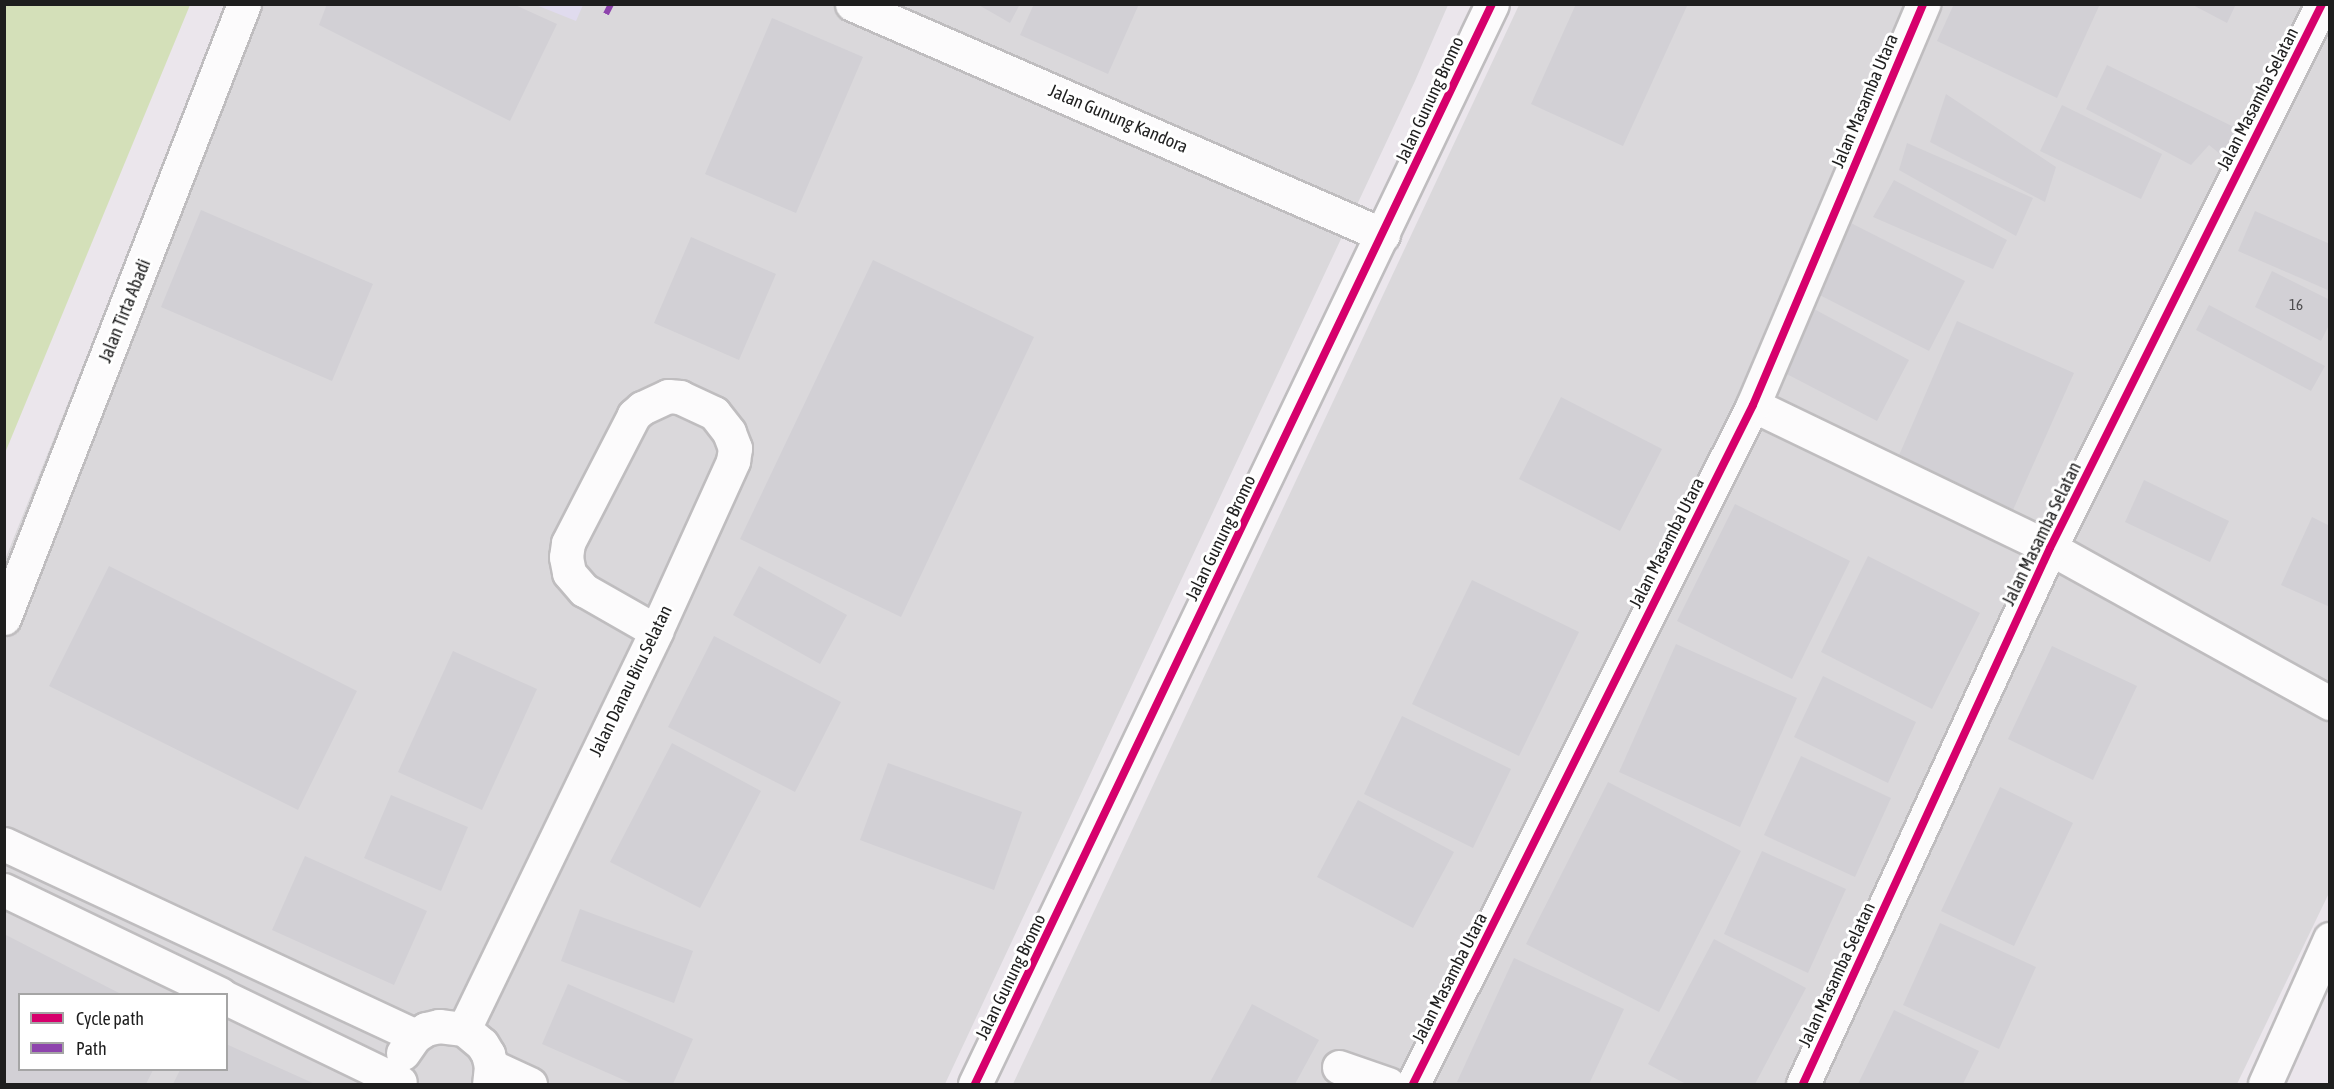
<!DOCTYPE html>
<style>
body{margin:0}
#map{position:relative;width:2334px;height:1089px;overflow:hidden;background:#ebe6ec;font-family:"Asap Condensed",sans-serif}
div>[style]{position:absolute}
.residential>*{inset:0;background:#dad8db}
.commercial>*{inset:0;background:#e0dbee}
.water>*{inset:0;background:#d4e0b9}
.building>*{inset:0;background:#d2d0d5}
.roads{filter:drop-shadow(2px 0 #bfbdbf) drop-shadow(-2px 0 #bfbdbf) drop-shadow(0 2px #bfbdbf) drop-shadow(0 -2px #bfbdbf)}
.minor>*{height:33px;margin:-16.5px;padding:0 16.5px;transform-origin:16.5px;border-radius:16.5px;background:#fcfbfc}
.quiet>*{height:6px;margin-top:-3px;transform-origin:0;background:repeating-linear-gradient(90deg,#8e44ad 0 12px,transparent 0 18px)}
.cycleway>*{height:8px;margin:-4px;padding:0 4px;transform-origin:4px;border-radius:4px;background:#d6006c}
span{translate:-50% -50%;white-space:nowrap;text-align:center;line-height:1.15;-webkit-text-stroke:6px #fff;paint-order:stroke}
.number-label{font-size:15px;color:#4d4c4e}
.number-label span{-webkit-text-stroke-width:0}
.street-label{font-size:18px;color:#1e1e1e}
.frame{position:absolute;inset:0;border:6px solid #1e1e1e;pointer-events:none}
.legend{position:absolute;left:18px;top:993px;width:210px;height:78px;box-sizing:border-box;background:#fff;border:2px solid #a5a5a5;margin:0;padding:8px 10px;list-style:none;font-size:18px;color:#1e1e1e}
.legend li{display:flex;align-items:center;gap:12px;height:30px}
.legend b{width:30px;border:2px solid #a5a5a5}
</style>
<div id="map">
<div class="residential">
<i style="clip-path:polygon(evenodd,228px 5px,1448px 5px,1415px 81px,945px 1084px,5px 1084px,4px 562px,228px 5px,20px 994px,226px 994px,226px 1070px,20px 1070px,20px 994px)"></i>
<i style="clip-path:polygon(1519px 5px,2329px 5px,2329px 893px,2237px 1084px,1013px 1084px)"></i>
</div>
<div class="commercial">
<i style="clip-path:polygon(536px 5px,583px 4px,583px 5px,576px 21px)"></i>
</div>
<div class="water">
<i style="clip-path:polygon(5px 4px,190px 5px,5px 453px,4px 5px)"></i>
</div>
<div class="building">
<i style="clip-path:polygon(327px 4px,513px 4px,557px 24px,510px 121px,319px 25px)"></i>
<i style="clip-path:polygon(977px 4px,1020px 4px,1010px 23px)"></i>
<i style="clip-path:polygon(1034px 4px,1139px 4px,1108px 74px,1020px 35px)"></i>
<i style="clip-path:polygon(1576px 4px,1687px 6px,1623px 146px,1531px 104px)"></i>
<i style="clip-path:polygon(1954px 4px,2100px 4px,2057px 98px,1937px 41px)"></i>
<i style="clip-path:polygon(2191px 4px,2236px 4px,2227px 23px)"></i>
<i style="clip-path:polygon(772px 18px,863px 57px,796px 213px,705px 174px)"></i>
<i style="clip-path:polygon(2107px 65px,2240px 130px,2231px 163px,2209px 145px,2191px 165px,2086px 109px)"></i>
<i style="clip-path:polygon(1946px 94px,2056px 167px,2045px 202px,1930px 142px)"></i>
<i style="clip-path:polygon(2062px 105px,2162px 154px,2141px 199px,2040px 151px)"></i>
<i style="clip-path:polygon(1907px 143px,2033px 198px,2016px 236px,1899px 170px)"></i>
<i style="clip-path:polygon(1894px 180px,2007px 240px,1993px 269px,1873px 217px)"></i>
<i style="clip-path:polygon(201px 210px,373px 284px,332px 381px,161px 307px)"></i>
<i style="clip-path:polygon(2255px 211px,2330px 244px,2330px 291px,2238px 251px)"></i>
<i style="clip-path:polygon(1841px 218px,1965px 281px,1929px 351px,1806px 288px)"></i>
<i style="clip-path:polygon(691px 237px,776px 274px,739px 360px,654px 323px)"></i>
<i style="clip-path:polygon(873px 260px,1034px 337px,901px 617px,740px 539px)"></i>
<i style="clip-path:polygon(2272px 271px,2330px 300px,2330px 323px,2321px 341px,2255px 307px)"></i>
<i style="clip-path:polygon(2209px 305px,2325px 366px,2311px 391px,2196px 330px)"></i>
<i style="clip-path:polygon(1814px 309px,1909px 360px,1877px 421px,1781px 371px)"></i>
<i style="clip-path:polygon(1957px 321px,2074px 373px,2013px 510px,1897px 460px)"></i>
<i style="clip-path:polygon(1561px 397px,1662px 449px,1620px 531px,1519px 479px)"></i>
<i style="clip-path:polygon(2144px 480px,2229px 521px,2210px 562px,2125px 522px)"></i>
<i style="clip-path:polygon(1735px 504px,1850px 561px,1792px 679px,1677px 621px)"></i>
<i style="clip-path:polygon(2312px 517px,2330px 526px,2330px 607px,2281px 585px)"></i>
<i style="clip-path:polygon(1868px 556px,1980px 613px,1932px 709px,1821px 652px)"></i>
<i style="clip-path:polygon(109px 566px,357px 691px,298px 810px,49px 686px)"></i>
<i style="clip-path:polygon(759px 566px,847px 615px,820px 664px,733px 615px)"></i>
<i style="clip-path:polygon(1472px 580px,1579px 632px,1519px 756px,1412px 704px)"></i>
<i style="clip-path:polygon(714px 636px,841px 702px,795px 792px,668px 727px)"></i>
<i style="clip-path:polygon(1676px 644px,1797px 698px,1740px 827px,1619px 772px)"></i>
<i style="clip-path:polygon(2052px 646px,2137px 686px,2093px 780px,2008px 739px)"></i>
<i style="clip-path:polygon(453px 651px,537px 689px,482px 810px,398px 772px)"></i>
<i style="clip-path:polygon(1823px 676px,1916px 722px,1888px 783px,1794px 737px)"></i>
<i style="clip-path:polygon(1402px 716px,1511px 769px,1473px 848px,1364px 794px)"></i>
<i style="clip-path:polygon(672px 743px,761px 791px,700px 908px,610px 862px)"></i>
<i style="clip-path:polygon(1801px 756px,1891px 798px,1855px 877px,1764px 835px)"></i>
<i style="clip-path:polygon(888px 763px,1022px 812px,994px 890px,860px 840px)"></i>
<i style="clip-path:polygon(1608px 782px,1741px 851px,1659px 1012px,1526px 944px)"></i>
<i style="clip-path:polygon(2000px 787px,2073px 823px,2014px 946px,1941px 911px)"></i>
<i style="clip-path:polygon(391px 795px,468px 827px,441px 891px,364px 858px)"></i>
<i style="clip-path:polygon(1358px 800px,1454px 852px,1413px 928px,1317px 877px)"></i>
<i style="clip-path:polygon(1762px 851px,1846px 889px,1808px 973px,1724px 934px)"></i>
<i style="clip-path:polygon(305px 856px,427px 911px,394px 985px,272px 930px)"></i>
<i style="clip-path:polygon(580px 909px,693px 951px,674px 1003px,561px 961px)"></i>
<i style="clip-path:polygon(1940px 923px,2036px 967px,1999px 1049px,1903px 1005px)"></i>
<i style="clip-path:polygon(4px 934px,121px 994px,20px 994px,20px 1070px,153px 1070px,146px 1084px,4px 1084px)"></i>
<i style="clip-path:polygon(1714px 939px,1806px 988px,1755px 1084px,1686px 1084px,1648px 1064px)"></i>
<i style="clip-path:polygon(1514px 958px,1624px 1009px,1589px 1084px,1457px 1082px)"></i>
<i style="clip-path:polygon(568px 984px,693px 1039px,673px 1084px,633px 1084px,542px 1044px)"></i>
<i style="clip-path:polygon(1252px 1004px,1319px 1040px,1295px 1084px,1209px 1084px)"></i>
<i style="clip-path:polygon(1894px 1010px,1979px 1051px,1963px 1084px,1858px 1084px)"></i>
<i style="clip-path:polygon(226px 1044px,315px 1084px,173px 1084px,180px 1070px,226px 1070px)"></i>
</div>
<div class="roads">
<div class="minor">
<i style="left:852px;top:4px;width:579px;rotate:23.51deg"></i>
<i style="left:1753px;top:405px;width:330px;rotate:25.7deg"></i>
<i style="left:2050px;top:548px;width:320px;rotate:29deg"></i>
<i style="left:4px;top:618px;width:659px;rotate:-68.65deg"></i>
<i style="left:4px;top:844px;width:454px;rotate:25deg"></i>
<i style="left:4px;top:890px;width:240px;rotate:25.7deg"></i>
<i style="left:226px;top:998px;width:193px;rotate:25.8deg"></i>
<i style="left:464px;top:1029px;width:442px;rotate:-64.2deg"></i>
<i style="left:656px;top:631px;width:187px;rotate:-65.6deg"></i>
<i style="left:733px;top:461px;width:13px;rotate:-81deg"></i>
<i style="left:735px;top:448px;width:17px;rotate:-111deg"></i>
<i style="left:729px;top:432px;width:24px;rotate:-128deg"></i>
<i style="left:714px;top:413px;width:38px;rotate:-155deg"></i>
<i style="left:680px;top:397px;width:12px;rotate:-175deg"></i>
<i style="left:668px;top:396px;width:29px;rotate:155deg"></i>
<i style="left:642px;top:408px;width:11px;rotate:139deg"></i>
<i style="left:634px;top:415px;width:144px;rotate:117.3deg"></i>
<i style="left:568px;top:543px;width:14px;rotate:98deg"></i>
<i style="left:566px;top:557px;width:16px;rotate:79deg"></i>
<i style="left:569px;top:573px;width:23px;rotate:49deg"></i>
<i style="left:584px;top:590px;width:83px;rotate:29.7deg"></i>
<i style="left:403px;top:1053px;width:21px;rotate:-55deg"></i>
<i style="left:415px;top:1036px;width:13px;rotate:-32deg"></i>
<i style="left:426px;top:1029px;width:13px;rotate:-13deg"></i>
<i style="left:439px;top:1026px;width:25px;rotate:7deg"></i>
<i style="left:464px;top:1029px;width:23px;rotate:40deg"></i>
<i style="left:482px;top:1044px;width:12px;rotate:59deg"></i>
<i style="left:488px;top:1054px;width:12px;rotate:76deg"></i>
<i style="left:491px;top:1066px;width:18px;rotate:96deg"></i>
<i style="left:491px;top:1066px;width:43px;rotate:24.8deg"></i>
<i style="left:1339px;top:1067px;width:52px;rotate:19.1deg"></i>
<i style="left:975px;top:1084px;width:1197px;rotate:-64.42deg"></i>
<i style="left:1413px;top:1084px;width:759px;rotate:-63.4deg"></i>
<i style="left:1753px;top:405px;width:436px;rotate:-67deg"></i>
<i style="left:1803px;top:1084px;width:590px;rotate:-65.26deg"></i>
<i style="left:2050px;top:548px;width:608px;rotate:-63.43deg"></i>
<i style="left:2265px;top:1084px;width:159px;rotate:-65.9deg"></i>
</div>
</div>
<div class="quiet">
<i style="left:606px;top:14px;width:11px;rotate:-63deg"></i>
</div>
<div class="cycleway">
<i style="left:975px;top:1084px;width:1197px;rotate:-64.42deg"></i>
<i style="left:1413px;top:1084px;width:759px;rotate:-63.4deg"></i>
<i style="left:1753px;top:405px;width:436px;rotate:-67deg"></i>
<i style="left:1803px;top:1084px;width:590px;rotate:-65.26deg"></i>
<i style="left:2050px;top:548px;width:608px;rotate:-63.43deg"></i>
</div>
<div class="number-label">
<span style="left:2296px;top:305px">16</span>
</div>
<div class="street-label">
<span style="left:2258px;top:99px;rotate:-63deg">Jalan Masamba Selatan</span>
<span style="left:1430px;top:100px;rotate:-65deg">Jalan Gunung Bromo</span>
<span style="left:1865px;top:101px;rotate:-67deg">Jalan Masamba Utara</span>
<span style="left:1118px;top:119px;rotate:23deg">Jalan Gunung Kandora</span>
<span style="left:125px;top:311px;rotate:-68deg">Jalan Tirta Abadi</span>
<span style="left:2042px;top:534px;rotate:-64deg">Jalan Masamba Selatan</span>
<span style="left:1221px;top:538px;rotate:-64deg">Jalan Gunung Bromo</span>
<span style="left:1667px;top:543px;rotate:-63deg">Jalan Masamba Utara</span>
<span style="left:631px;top:681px;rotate:-64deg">Jalan Danau Biru Selatan</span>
<span style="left:1837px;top:975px;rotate:-65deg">Jalan Masamba Selatan</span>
<span style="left:1011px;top:977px;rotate:-64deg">Jalan Gunung Bromo</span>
<span style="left:1450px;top:978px;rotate:-63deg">Jalan Masamba Utara</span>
</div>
<div class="frame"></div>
<ul class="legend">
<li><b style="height:8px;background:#d6006c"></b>Cycle path</li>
<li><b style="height:8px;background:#8e44ad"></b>Path</li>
</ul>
</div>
